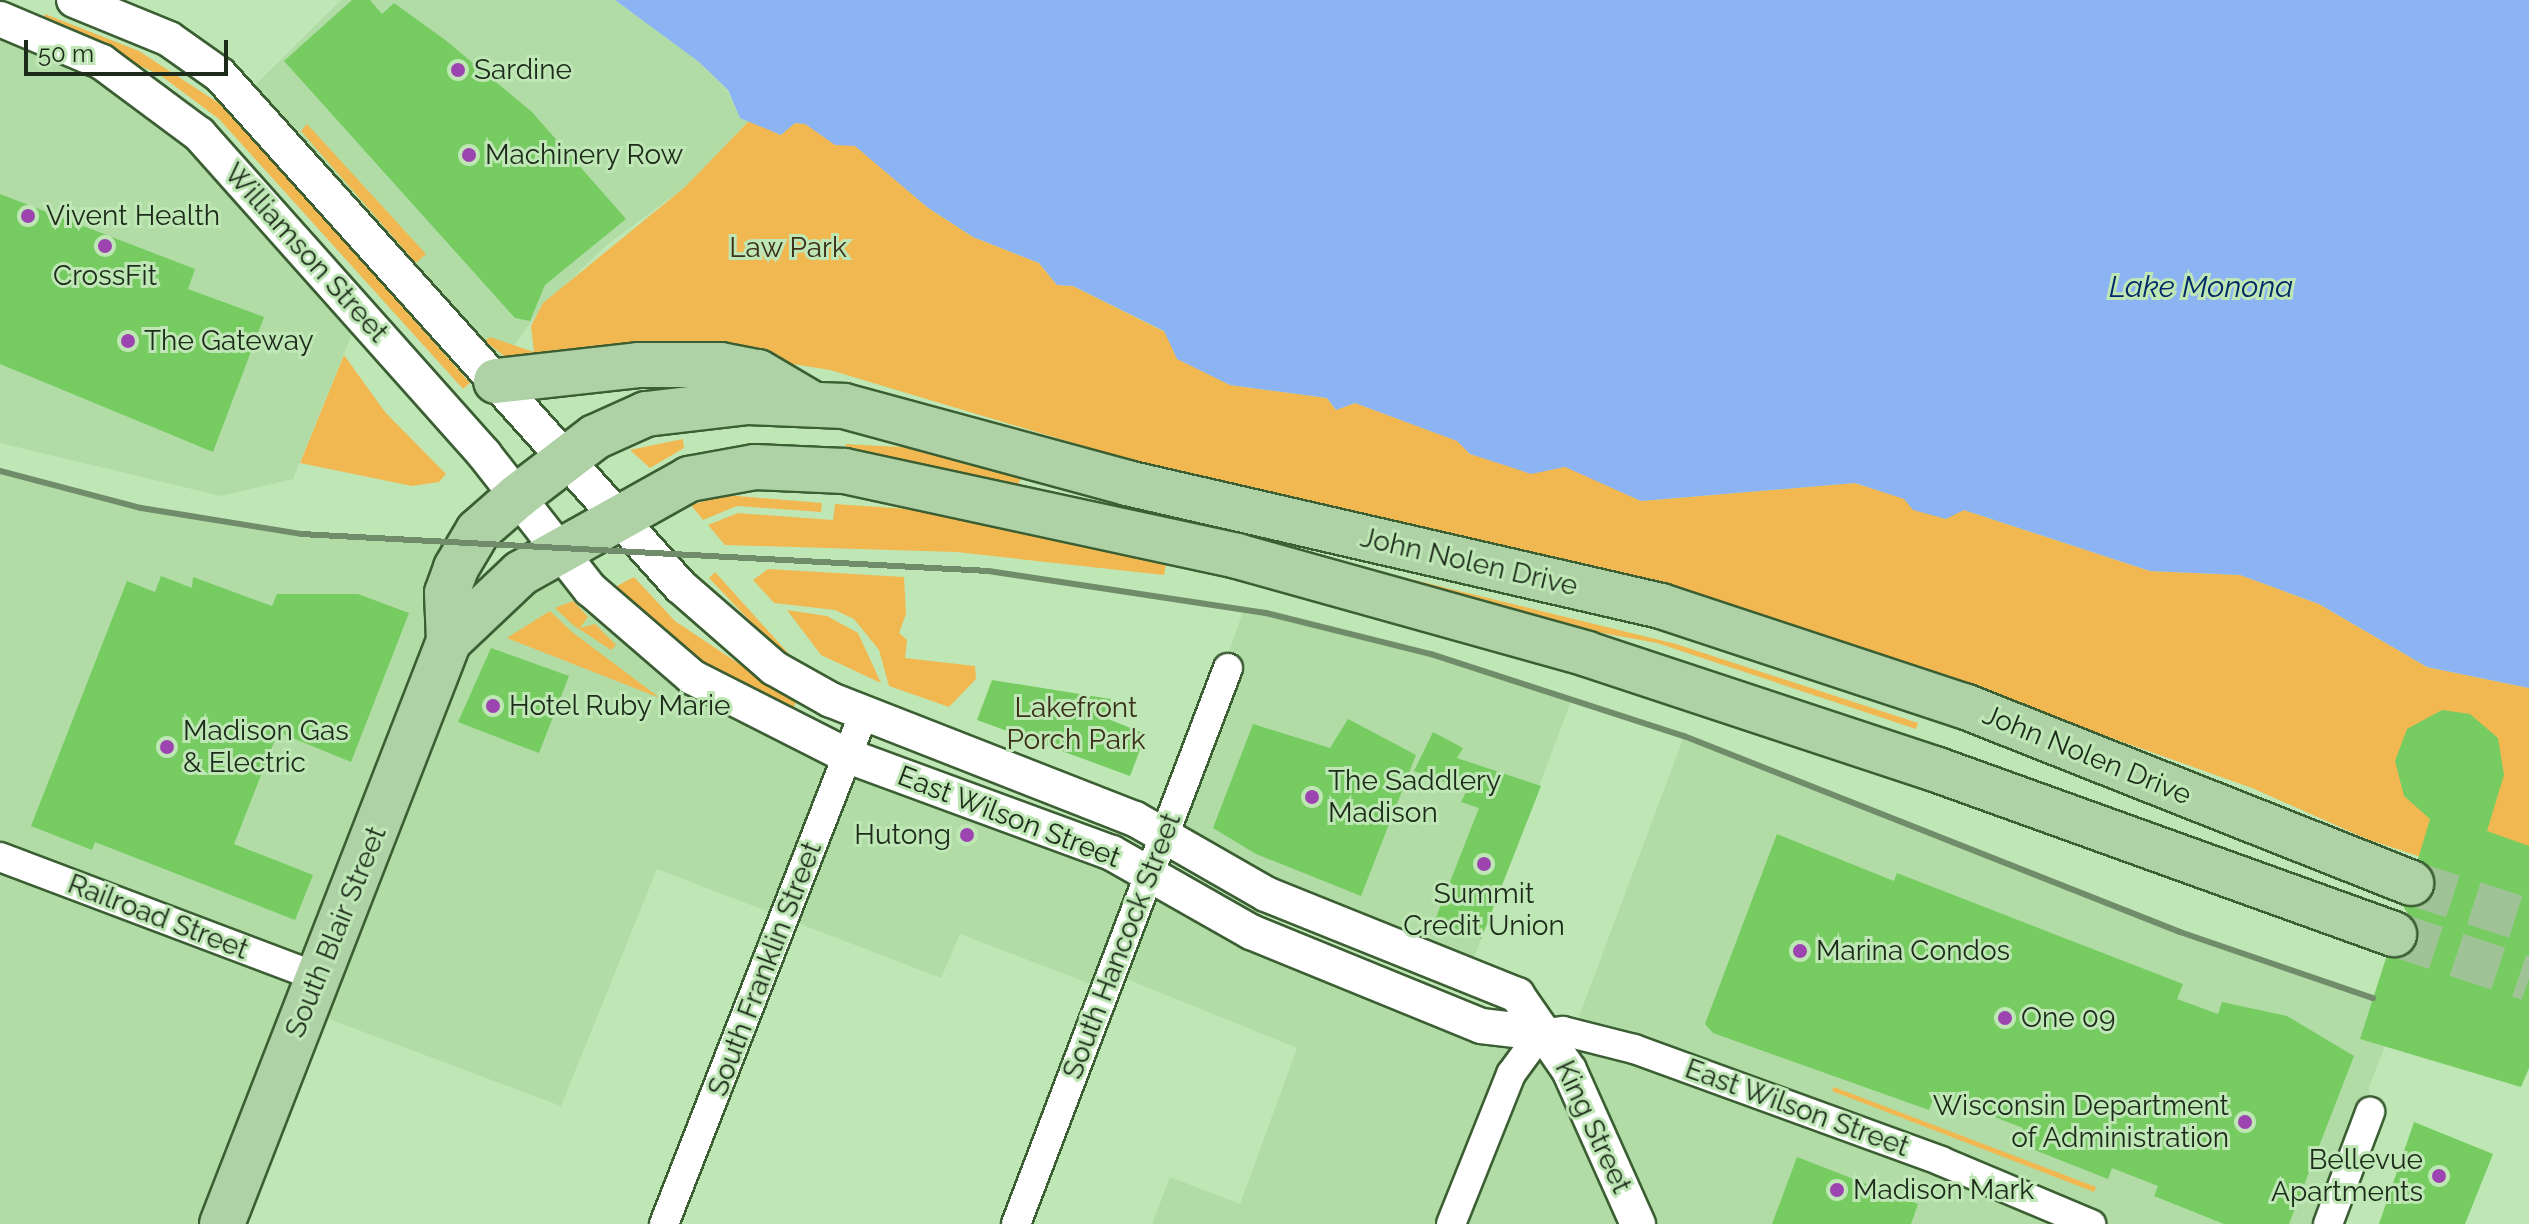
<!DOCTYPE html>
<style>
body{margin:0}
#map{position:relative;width:2529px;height:1224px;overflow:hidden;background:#bfe7b6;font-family:Raleway,sans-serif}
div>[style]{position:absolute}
.built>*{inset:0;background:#b1dca6}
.green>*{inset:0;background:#f1b852}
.water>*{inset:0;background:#8db4f2}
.building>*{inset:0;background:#76cc61}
.primary-tunnel>*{height:44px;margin-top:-22px;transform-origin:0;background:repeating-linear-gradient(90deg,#9fc297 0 44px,transparent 0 66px)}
.roads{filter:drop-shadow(2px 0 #3b5e33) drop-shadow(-2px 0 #3b5e33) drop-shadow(0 2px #3b5e33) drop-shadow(0 -2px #3b5e33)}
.minor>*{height:28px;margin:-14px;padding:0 14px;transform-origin:14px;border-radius:14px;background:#fff}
.tertiary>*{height:34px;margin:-17px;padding:0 17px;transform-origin:17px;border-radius:17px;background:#fff}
.primary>*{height:44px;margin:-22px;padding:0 22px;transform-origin:22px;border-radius:22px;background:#afd1a6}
.rail>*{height:6px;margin:-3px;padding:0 3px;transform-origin:3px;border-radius:3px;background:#718c6a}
.dots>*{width:22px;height:22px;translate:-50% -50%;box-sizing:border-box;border:4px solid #bfe7b6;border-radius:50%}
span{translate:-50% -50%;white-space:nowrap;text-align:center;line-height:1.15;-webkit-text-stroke:6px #bfe7b6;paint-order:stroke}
.poi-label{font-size:28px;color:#1d2c1a}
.left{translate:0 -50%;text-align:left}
.right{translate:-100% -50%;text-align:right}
.park-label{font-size:28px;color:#3c301a}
.street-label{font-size:28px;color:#1d2c1a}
.water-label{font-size:30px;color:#012967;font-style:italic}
.scale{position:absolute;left:24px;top:40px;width:204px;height:36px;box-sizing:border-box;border:4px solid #1d2c1a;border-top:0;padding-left:10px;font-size:24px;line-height:28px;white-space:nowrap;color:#1d2c1a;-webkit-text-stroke:6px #bfe7b6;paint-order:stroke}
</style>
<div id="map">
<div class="built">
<i style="clip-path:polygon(341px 0,615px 0,699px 62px,727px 90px,740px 118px,750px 120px,685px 187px,608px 244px,541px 308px,492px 377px,243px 97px)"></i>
<i style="clip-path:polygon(0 19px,102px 62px,360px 314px,293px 479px,221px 496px,0 443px)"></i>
<i style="clip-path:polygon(0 471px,198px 519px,351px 539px,471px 545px,446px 609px,563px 550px,656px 650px,1481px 1025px,1574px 1030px,1684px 736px,2180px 932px,2373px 998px,2363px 1030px,2371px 1042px,2385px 1046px,2369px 1087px,2370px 1112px,2328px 1224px,1152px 1224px,1170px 1177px,1240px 1204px,1297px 1048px,1112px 973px,1106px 990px,960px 934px,941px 978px,657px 869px,561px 1106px,305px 1010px,222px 1224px,0 1224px)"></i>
<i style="clip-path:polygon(1244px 609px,1431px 654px,1572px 699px,1468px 974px,1164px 836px)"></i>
</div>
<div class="green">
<i style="clip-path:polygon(45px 14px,139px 51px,223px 106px,470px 383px,463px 389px,219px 119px,160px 75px,44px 21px)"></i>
<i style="clip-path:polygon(750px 120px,780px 135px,795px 123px,805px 124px,856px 146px,927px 207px,973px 237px,1039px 263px,1057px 285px,1073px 286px,1165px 332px,1178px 359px,1230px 385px,1327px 398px,1336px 410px,1355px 403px,1458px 441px,1470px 454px,1537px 471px,1565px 466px,1641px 501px,1854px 483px,1952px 512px,1964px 510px,2150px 571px,2240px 575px,2319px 604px,2427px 667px,2529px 688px,2529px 893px,2367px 839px,2252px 788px,1952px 681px,1170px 472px,830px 370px,744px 356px,508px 359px,485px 341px,490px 337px,534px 352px,531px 326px,543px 303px,685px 187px)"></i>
<i style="clip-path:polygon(307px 124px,426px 254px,416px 263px,301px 131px)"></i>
<i style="clip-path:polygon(344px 355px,385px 412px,446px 474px,439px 482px,412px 486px,300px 463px)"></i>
<i style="clip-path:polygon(683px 439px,684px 448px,650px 468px,630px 450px)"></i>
<i style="clip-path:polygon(846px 444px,916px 448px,1021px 477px,1018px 486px,846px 453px)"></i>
<i style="clip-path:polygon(725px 495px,822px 503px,821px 512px,737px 506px,703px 520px,691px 505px)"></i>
<i style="clip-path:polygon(835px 504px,924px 510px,1099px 544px,1166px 565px,1164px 575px,956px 552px,725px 545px,708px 525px,738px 513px,833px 520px)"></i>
<i style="clip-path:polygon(1263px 543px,1676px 644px,1918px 723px,1916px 729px,1657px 643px,1548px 623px)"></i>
<i style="clip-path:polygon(768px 569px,904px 577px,906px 614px,899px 633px,907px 640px,905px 658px,975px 666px,976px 679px,949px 707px,889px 686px,879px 650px,854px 619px,835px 610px,774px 603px,753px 580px)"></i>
<i style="clip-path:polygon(715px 572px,789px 654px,786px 659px,709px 578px)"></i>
<i style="clip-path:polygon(634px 577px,675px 621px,796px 702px,793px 709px,708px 667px,643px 616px,615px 587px)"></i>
<i style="clip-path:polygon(573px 601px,588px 617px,580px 628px,595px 624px,616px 645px,611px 650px,573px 625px,555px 608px)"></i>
<i style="clip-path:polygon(787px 610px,827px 616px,858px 633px,881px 683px,821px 655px)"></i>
<i style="clip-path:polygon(550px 611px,572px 632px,660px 698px,507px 638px)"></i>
<i style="clip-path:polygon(1834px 1087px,2096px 1187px,2094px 1192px,1832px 1091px)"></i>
</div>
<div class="water">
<i style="clip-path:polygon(615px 0,2529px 0,2529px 688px,2427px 667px,2319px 604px,2240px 575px,2150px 571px,1964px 510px,1946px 519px,1913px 510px,1904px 499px,1855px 483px,1641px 501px,1565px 467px,1531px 474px,1470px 454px,1457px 441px,1355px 403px,1336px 410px,1327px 398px,1230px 385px,1177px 359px,1164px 331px,1073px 286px,1057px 285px,1039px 263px,973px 237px,927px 207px,855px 146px,835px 145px,805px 124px,795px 123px,781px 135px,740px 118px,728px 90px,699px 62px)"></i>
</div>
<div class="building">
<i style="clip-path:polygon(352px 0,370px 0,382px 14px,394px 3px,444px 39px,532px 112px,626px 219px,545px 285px,530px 321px,515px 318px,284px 61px)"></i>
<i style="clip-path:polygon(0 194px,195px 269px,188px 289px,264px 317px,213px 452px,0 364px)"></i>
<i style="clip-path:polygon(161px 576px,192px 588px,193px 577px,272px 606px,277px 594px,358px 594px,409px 613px,351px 762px,278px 732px,234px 844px,313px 875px,295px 920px,95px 842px,92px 850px,31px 826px,127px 581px,155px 592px)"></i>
<i style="clip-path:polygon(491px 648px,569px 676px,539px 753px,458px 722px)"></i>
<i style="clip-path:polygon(992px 680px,1117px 700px,1108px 719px,1146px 734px,1130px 776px,977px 720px)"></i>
<i style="clip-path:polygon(2442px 710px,2470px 714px,2498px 738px,2504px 775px,2487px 831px,2529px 846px,2529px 1068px,2521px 1087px,2360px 1039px,2386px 958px,2409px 954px,2418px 942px,2418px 929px,2403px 906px,2426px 903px,2434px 891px,2431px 868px,2418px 859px,2430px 819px,2404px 796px,2395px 761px,2407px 729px)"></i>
<i style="clip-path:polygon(1348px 719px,1416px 755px,1361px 896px,1256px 854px,1213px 828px,1253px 724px,1330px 748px)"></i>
<i style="clip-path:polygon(1433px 732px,1463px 748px,1457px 758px,1541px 786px,1481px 939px,1435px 920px,1479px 808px,1461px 802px,1467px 790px,1414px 771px)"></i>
<i style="clip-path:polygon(1777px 834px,1894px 881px,1897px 873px,2183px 984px,2177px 999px,2218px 1014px,2222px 1002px,2287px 1016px,2354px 1056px,2289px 1224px,2224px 1224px,2154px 1196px,2158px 1186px,2112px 1168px,2108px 1179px,2017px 1143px,2023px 1128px,1935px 1094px,1929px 1110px,1713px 1033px,1705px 1024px)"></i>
<i style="clip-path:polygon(2414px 1122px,2493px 1154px,2465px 1224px,2379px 1224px)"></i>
<i style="clip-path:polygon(1797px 1157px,1918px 1204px,1911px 1224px,1772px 1224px)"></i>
</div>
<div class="primary-tunnel">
<i style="left:2411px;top:883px;width:124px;rotate:17.9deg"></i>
<i style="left:2394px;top:934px;width:142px;rotate:18.4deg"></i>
</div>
<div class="roads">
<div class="minor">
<i style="left:0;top:857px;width:339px;rotate:20.7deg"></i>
<i style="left:664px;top:1224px;width:549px;rotate:-68.63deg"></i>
<i style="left:1016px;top:1224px;width:595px;rotate:-69.13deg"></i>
<i style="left:1451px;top:1224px;width:162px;rotate:-68.2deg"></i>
<i style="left:1511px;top:1074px;width:51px;rotate:-53.8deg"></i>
<i style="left:1541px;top:1033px;width:22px;rotate:-5deg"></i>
<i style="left:1563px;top:1031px;width:73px;rotate:14.2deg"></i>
<i style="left:1634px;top:1049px;width:327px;rotate:20deg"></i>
<i style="left:1941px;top:1161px;width:163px;rotate:22.8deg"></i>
<i style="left:2328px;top:1224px;width:120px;rotate:-69.4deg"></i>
</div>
<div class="tertiary">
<i style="left:74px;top:0;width:103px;rotate:22.3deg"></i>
<i style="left:169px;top:39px;width:62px;rotate:35.2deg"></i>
<i style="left:220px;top:75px;width:688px;rotate:48.01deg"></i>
<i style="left:680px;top:586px;width:125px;rotate:41.1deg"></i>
<i style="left:774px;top:668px;width:65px;rotate:29.3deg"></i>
<i style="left:831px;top:700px;width:326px;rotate:21.4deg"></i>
<i style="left:1135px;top:819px;width:151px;rotate:29.8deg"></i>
<i style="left:1266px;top:894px;width:271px;rotate:21.9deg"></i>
<i style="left:1517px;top:995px;width:91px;rotate:55.3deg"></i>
<i style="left:1569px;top:1070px;width:169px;rotate:65.9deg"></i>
<i style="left:0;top:19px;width:111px;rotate:22.9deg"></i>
<i style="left:102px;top:62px;width:121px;rotate:36.6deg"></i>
<i style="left:199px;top:134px;width:429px;rotate:48.3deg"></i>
<i style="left:484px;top:454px;width:172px;rotate:51.9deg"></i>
<i style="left:590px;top:589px;width:135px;rotate:40.8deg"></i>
<i style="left:692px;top:677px;width:175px;rotate:26.9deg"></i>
<i style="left:848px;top:756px;width:281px;rotate:20.2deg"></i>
<i style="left:1112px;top:853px;width:160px;rotate:29.6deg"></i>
<i style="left:1251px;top:932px;width:248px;rotate:22.2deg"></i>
<i style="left:1481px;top:1026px;width:60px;rotate:6.7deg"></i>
</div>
<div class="primary">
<i style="left:496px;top:381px;width:143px;rotate:-6.4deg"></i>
<i style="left:638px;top:365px;width:83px"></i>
<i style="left:721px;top:365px;width:38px;rotate:11deg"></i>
<i style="left:758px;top:372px;width:59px;rotate:30.5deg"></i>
<i style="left:449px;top:641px;width:99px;rotate:-43.4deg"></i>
<i style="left:521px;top:573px;width:193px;rotate:-29.2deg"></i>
<i style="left:689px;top:479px;width:67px;rotate:-10.3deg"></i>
<i style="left:755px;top:467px;width:89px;rotate:2.6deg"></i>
<i style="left:844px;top:471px;width:402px;rotate:12.2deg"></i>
<i style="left:1237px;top:556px;width:363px;rotate:15.6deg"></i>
<i style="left:1587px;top:654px;width:367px;rotate:18.3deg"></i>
<i style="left:1935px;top:769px;width:488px;rotate:19.8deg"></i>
<i style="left:222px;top:1224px;width:626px;rotate:-68.73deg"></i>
<i style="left:449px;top:641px;width:48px;rotate:-92.4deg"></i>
<i style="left:447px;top:593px;width:27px;rotate:-70deg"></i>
<i style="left:456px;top:568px;width:43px;rotate:-59.3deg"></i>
<i style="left:478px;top:531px;width:53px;rotate:-41.2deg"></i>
<i style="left:518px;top:496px;width:97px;rotate:-37.5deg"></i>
<i style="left:595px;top:437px;width:56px;rotate:-24.3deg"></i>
<i style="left:646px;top:414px;width:103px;rotate:-6.7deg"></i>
<i style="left:748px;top:402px;width:96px;rotate:2.4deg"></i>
<i style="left:844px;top:406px;width:293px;rotate:15.2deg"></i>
<i style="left:1127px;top:483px;width:548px;rotate:12.97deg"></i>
<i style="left:1661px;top:606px;width:319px;rotate:18.3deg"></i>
<i style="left:1964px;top:706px;width:481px;rotate:21.6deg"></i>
</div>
</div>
<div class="rail">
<i style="left:0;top:471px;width:146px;rotate:14.7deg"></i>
<i style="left:141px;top:508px;width:162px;rotate:9.2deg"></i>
<i style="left:301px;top:534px;width:688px;rotate:3.08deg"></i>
<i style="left:988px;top:571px;width:281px;rotate:8.6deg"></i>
<i style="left:1266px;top:613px;width:170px;rotate:14deg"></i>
<i style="left:1431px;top:654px;width:266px;rotate:18deg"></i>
<i style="left:1684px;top:736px;width:533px;rotate:21.56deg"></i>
<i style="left:2180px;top:932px;width:204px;rotate:18.9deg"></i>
</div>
<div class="dots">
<i style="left:458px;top:70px;background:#9c45b1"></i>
<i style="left:469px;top:155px;background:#9c45b1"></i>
<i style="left:28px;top:216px;background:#9c45b1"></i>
<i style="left:105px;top:246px;background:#9c45b1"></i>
<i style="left:128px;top:341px;background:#9c45b1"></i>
<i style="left:493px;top:706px;background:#9c45b1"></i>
<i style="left:167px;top:747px;background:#9c45b1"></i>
<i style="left:1312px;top:797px;background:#9c45b1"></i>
<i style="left:967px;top:835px;background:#9c45b1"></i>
<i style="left:1484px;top:864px;background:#9c45b1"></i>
<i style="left:1800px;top:951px;background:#9c45b1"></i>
<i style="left:2005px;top:1018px;background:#9c45b1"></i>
<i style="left:2245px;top:1122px;background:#9c45b1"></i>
<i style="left:2439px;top:1176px;background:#9c45b1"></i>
<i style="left:1837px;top:1190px;background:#9c45b1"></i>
</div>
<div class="poi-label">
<span class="left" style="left:474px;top:70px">Sardine</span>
<span class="left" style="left:485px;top:155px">Machinery Row</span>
<span class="left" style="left:46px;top:216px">Vivent Health</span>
<span style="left:105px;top:276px">CrossFit</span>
<span class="left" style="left:144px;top:341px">The Gateway</span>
<span class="left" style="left:509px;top:706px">Hotel Ruby Marie</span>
<span class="left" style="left:183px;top:747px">Madison Gas<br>&amp; Electric</span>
<span class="left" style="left:1328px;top:797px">The Saddlery<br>Madison</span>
<span class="right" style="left:951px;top:835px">Hutong</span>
<span style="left:1484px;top:910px">Summit<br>Credit Union</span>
<span class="left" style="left:1816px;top:951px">Marina Condos</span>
<span class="left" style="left:2021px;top:1018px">One 09</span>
<span class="right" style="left:2229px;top:1122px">Wisconsin Department<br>of Administration</span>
<span class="right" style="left:2423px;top:1176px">Bellevue<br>Apartments</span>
<span class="left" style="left:1853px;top:1190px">Madison Mark</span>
</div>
<div class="park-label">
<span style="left:788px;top:248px">Law Park</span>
<span style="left:1076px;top:724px">Lakefront<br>Porch Park</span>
</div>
<div class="street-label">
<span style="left:306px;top:253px;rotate:48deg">Williamson Street</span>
<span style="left:1469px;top:562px;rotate:13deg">John Nolen Drive</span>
<span style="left:2087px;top:755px;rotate:22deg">John Nolen Drive</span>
<span style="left:1009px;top:817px;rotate:21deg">East Wilson Street</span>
<span style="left:158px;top:917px;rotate:21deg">Railroad Street</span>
<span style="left:336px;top:932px;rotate:-68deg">South Blair Street</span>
<span style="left:1122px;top:946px;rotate:-69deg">South Hancock Street</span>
<span style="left:765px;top:969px;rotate:-69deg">South Franklin Street</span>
<span style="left:1797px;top:1108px;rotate:20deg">East Wilson Street</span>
<span style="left:1593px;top:1127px;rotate:65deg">King Street</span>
</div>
<div class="water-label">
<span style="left:2201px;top:287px">Lake Monona</span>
</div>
<div class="scale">50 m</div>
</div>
